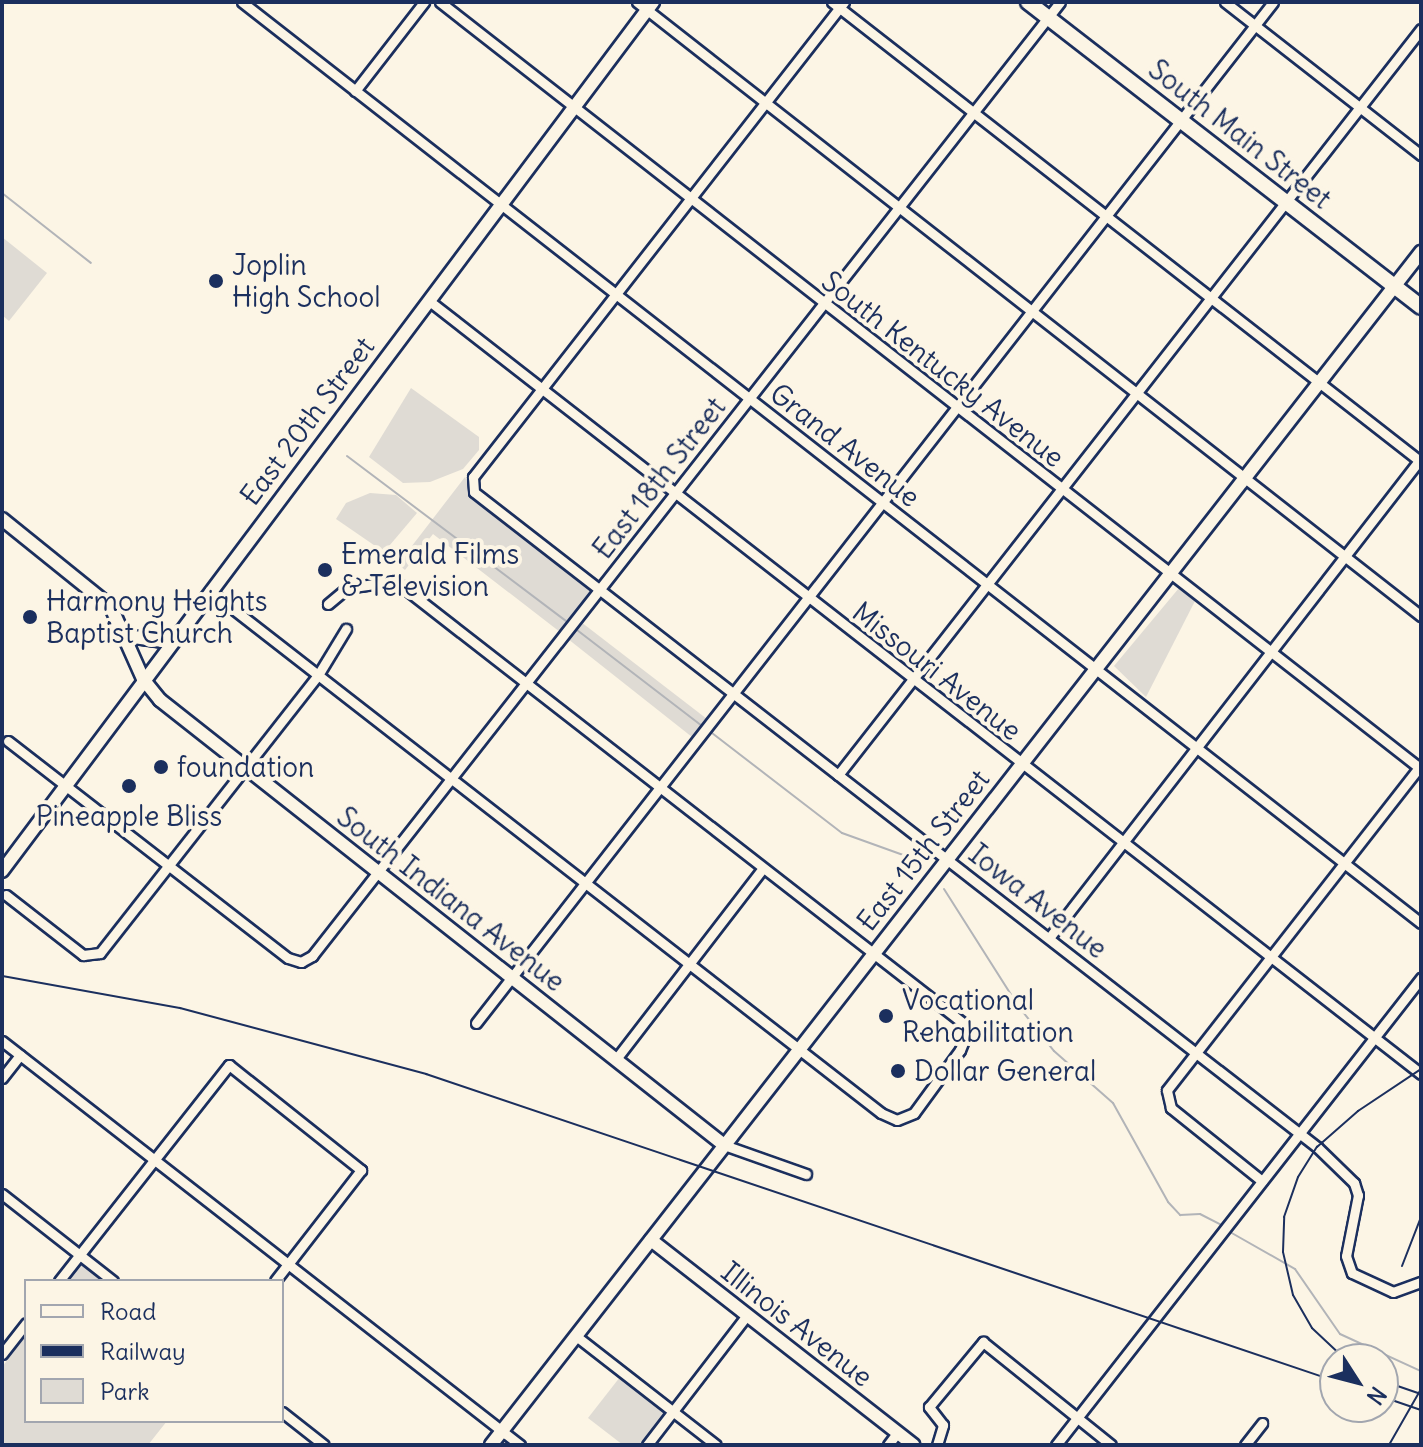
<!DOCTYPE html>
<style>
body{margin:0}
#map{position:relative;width:1423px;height:1447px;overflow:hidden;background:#fcf5e5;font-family:Delius,sans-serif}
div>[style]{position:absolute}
.green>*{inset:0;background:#dfdbd4}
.stream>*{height:2px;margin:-1px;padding:0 1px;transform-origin:1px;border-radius:1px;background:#b2b4b8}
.roads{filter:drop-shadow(2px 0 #1b2f5e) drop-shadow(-2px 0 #1b2f5e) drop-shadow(0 2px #1b2f5e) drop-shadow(0 -2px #1b2f5e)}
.street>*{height:9px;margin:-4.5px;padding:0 4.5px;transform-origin:4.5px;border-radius:4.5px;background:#fcf5e5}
.secondary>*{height:12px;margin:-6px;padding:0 6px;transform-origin:6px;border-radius:6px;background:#fcf5e5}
.primary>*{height:14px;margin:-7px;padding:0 7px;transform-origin:7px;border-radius:7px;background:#fcf5e5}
.rail>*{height:2px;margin:-1px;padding:0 1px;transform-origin:1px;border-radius:1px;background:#1b2f5e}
.dots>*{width:22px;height:22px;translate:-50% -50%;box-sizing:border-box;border:4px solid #fcf5e5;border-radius:50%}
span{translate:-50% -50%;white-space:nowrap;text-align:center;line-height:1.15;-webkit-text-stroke:8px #fcf5e5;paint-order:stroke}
.street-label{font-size:28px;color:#1b2f5e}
.poi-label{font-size:28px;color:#1b2f5e}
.left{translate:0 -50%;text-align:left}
.frame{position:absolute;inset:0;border:4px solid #1b2f5e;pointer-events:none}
.legend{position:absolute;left:24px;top:1279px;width:260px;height:144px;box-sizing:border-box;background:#fcf5e5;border:2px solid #a2a6af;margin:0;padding:10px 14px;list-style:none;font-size:24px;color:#1b2f5e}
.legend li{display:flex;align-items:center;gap:16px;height:40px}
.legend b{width:40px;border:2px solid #a2a6af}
.north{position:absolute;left:1319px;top:1343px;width:80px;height:80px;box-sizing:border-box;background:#fcf5e5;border:2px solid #a2a6af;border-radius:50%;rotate:126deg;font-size:22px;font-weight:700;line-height:32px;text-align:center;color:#1b2f5e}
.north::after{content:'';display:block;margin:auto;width:28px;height:36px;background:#1b2f5e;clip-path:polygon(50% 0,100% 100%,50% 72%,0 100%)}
</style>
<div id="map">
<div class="green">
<i style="clip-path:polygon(2px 237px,47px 273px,9px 321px,2px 315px)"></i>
<i style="clip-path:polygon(411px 388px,479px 437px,479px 450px,463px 469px,430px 482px,403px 483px,369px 457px)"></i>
<i style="clip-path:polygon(465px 477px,473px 494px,592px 588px,560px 632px,433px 534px,405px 570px,398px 564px)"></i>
<i style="clip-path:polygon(370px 493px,396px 495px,417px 513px,384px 552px,336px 519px,346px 503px)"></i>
<i style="clip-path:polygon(1179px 588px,1195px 601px,1146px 697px,1114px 666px)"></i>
<i style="clip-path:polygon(581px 622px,707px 719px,692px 737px,568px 639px)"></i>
<i style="clip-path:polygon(83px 1262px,108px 1281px,68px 1281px)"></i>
<i style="clip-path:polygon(26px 1336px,26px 1421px,167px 1421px,148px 1445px,2px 1445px,2px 1367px)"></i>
<i style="clip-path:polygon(620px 1377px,665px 1412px,642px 1445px,623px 1445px,588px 1418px)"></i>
</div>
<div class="stream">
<i style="left:2px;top:193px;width:113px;rotate:38.2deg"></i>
<i style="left:347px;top:456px;width:274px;rotate:37deg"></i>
<i style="left:577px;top:630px;width:156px;rotate:37.5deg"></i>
<i style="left:712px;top:733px;width:164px;rotate:37.6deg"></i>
<i style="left:842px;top:833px;width:65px;rotate:19.8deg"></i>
<i style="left:903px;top:855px;width:22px;rotate:36deg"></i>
<i style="left:944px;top:889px;width:140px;rotate:57.6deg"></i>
<i style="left:1019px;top:1007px;width:56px;rotate:51.5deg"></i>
<i style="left:1054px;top:1051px;width:79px;rotate:41.4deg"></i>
<i style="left:1113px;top:1103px;width:113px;rotate:60.9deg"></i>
<i style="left:1168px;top:1202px;width:18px;rotate:47deg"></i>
<i style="left:1180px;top:1215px;width:20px;rotate:-3deg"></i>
<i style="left:1200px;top:1214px;width:25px;rotate:27deg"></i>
<i style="left:1230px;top:1232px;width:75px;rotate:29.6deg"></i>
<i style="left:1295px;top:1269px;width:79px;rotate:55.3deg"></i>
<i style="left:1340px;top:1334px;width:89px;rotate:24.6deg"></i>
</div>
<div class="roads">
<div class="street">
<i style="left:242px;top:2px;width:1496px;rotate:38deg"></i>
<i style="left:440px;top:2px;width:1245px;rotate:38.02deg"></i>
<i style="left:637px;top:2px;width:996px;rotate:38.07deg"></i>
<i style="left:832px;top:2px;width:747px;rotate:37.99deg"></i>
<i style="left:844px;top:2px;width:603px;rotate:127.99deg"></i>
<i style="left:473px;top:477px;width:15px;rotate:86deg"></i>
<i style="left:474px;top:492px;width:1068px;rotate:37.85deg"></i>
<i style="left:1317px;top:1147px;width:52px;rotate:44.2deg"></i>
<i style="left:1354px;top:1183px;width:13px;rotate:72deg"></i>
<i style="left:1358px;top:1195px;width:62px;rotate:101.1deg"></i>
<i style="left:1346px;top:1256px;width:18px;rotate:71deg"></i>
<i style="left:1352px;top:1273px;width:45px;rotate:24.9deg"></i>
<i style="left:1393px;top:1292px;width:30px;rotate:-20deg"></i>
<i style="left:1225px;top:2px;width:249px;rotate:38deg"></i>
<i style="left:355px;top:91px;width:113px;rotate:-52.2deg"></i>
<i style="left:428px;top:300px;width:1259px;rotate:37.93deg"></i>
<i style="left:210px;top:591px;width:850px;rotate:37.88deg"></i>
<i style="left:881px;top:1113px;width:17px;rotate:24deg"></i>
<i style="left:897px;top:1120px;width:18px;rotate:-22deg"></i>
<i style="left:914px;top:1113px;width:78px;rotate:-53.9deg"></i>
<i style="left:960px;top:1050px;width:16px;rotate:-68deg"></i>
<i style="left:966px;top:1035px;width:12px;rotate:-104deg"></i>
<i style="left:963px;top:1023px;width:720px;rotate:-142.11deg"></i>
<i style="left:395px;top:581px;width:49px;rotate:171.7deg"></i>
<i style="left:347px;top:588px;width:25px;rotate:140deg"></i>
<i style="left:8px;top:741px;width:354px;rotate:37.8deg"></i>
<i style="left:288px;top:958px;width:14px;rotate:17deg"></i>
<i style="left:301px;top:962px;width:13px;rotate:-29deg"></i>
<i style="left:312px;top:956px;width:1212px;rotate:-51.9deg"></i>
<i style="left:838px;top:775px;width:947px;rotate:-51.99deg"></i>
<i style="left:6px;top:895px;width:98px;rotate:37.9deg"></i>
<i style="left:83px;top:955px;width:17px;rotate:-7deg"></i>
<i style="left:100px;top:953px;width:353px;rotate:-51.9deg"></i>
<i style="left:318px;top:675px;width:54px;rotate:-58.7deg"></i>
<i style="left:1049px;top:938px;width:607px;rotate:-52.22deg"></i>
<i style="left:476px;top:1023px;width:1295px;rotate:-52.02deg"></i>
<i style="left:2px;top:1041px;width:657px;rotate:37.95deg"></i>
<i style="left:616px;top:1059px;width:241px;rotate:-52.4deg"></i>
<i style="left:2px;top:1078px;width:29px;rotate:-52deg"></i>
<i style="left:724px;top:1145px;width:87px;rotate:19.5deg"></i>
<i style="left:1262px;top:1181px;width:117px;rotate:-141.3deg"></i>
<i style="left:1171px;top:1108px;width:18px;rotate:-103deg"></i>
<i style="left:1167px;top:1090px;width:412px;rotate:-52deg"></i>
<i style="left:2px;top:1194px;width:141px;rotate:38.1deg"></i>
<i style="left:59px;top:1281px;width:275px;rotate:-51.8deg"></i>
<i style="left:229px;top:1065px;width:169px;rotate:38.5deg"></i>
<i style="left:361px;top:1170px;width:140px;rotate:127.8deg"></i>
<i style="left:576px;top:1336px;width:177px;rotate:37.9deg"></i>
<i style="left:2px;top:1354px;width:39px;rotate:-52deg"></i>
<i style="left:282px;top:1412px;width:53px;rotate:38.2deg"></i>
<i style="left:647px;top:1445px;width:164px;rotate:-52.4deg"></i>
<i style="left:888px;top:1445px;width:15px;rotate:-53deg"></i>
<i style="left:937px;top:1445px;width:21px;rotate:-73deg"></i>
<i style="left:943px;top:1425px;width:23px;rotate:-128deg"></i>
<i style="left:929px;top:1407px;width:85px;rotate:-50.3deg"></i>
<i style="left:983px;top:1342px;width:164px;rotate:38.8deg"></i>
<i style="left:1056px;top:1445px;width:593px;rotate:-51.99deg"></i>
<i style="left:1245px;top:1445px;width:28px;rotate:-52deg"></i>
</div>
<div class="secondary">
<i style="left:2px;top:519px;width:140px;rotate:38.9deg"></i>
<i style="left:111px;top:607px;width:79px;rotate:66deg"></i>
<i style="left:143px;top:679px;width:27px;rotate:51deg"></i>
<i style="left:160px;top:700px;width:718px;rotate:38.27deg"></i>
<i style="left:126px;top:636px;width:45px;rotate:7.6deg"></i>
<i style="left:2px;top:871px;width:1086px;rotate:-53.16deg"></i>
<i style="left:651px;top:1240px;width:333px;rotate:38deg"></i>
<i style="left:491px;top:1445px;width:1513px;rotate:-52.06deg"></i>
</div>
<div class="primary">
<i style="left:1028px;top:2px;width:497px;rotate:37.8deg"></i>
</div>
</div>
<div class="rail">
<i style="left:2px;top:976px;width:181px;rotate:10.2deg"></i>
<i style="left:180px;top:1008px;width:255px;rotate:15deg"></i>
<i style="left:426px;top:1074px;width:959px;rotate:18.66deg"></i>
<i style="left:1402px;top:1266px;width:53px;rotate:-68.8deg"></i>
<i style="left:1345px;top:1359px;width:45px;rotate:-136.8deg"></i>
<i style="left:1312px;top:1328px;width:38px;rotate:-120deg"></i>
<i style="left:1293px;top:1295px;width:44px;rotate:-103.1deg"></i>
<i style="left:1283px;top:1252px;width:35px;rotate:-88deg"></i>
<i style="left:1284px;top:1217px;width:42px;rotate:-70.7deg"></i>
<i style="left:1298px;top:1177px;width:36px;rotate:-58deg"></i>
<i style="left:1317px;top:1147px;width:55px;rotate:-41.3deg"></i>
<i style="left:1358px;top:1111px;width:76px;rotate:-33.7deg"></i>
<i style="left:1383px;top:1381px;width:40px;rotate:18.9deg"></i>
<i style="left:1383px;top:1397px;width:40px;rotate:18.9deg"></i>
<i style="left:1389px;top:1445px;width:64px;rotate:-60.3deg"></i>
</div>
<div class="dots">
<i style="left:216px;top:281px;background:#1b2f5e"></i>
<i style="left:325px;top:570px;background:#1b2f5e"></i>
<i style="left:30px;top:617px;background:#1b2f5e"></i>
<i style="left:161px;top:767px;background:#1b2f5e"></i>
<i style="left:129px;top:786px;background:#1b2f5e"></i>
<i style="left:886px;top:1016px;background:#1b2f5e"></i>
<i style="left:898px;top:1071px;background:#1b2f5e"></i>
</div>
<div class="street-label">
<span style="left:1240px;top:134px;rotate:38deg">South Main Street</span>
<span style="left:943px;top:369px;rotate:38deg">South Kentucky Avenue</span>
<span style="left:307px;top:421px;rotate:-53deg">East 20th Street</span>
<span style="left:845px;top:445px;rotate:38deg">Grand Avenue</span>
<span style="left:659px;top:478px;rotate:-52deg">East 18th Street</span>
<span style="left:937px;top:671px;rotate:38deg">Missouri Avenue</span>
<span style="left:923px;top:850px;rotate:-52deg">East 15th Street</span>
<span style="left:451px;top:899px;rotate:38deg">South Indiana Avenue</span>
<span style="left:1038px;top:901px;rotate:38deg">Iowa Avenue</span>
<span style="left:797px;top:1324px;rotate:38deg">Illinois Avenue</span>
</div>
<div class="poi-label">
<span class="left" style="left:232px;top:281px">Joplin<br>High School</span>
<span class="left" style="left:341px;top:570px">Emerald Films<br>&amp; Television</span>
<span class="left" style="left:46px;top:617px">Harmony Heights<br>Baptist Church</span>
<span class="left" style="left:177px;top:767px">foundation</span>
<span style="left:129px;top:816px">Pineapple Bliss</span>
<span class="left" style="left:902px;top:1016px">Vocational<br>Rehabilitation</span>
<span class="left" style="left:914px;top:1071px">Dollar General</span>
</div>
<div class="frame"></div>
<ul class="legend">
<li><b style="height:10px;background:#fcf5e5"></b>Road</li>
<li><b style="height:10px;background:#1b2f5e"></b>Railway</li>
<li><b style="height:22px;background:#dfdbd4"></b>Park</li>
</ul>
<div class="north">N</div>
</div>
